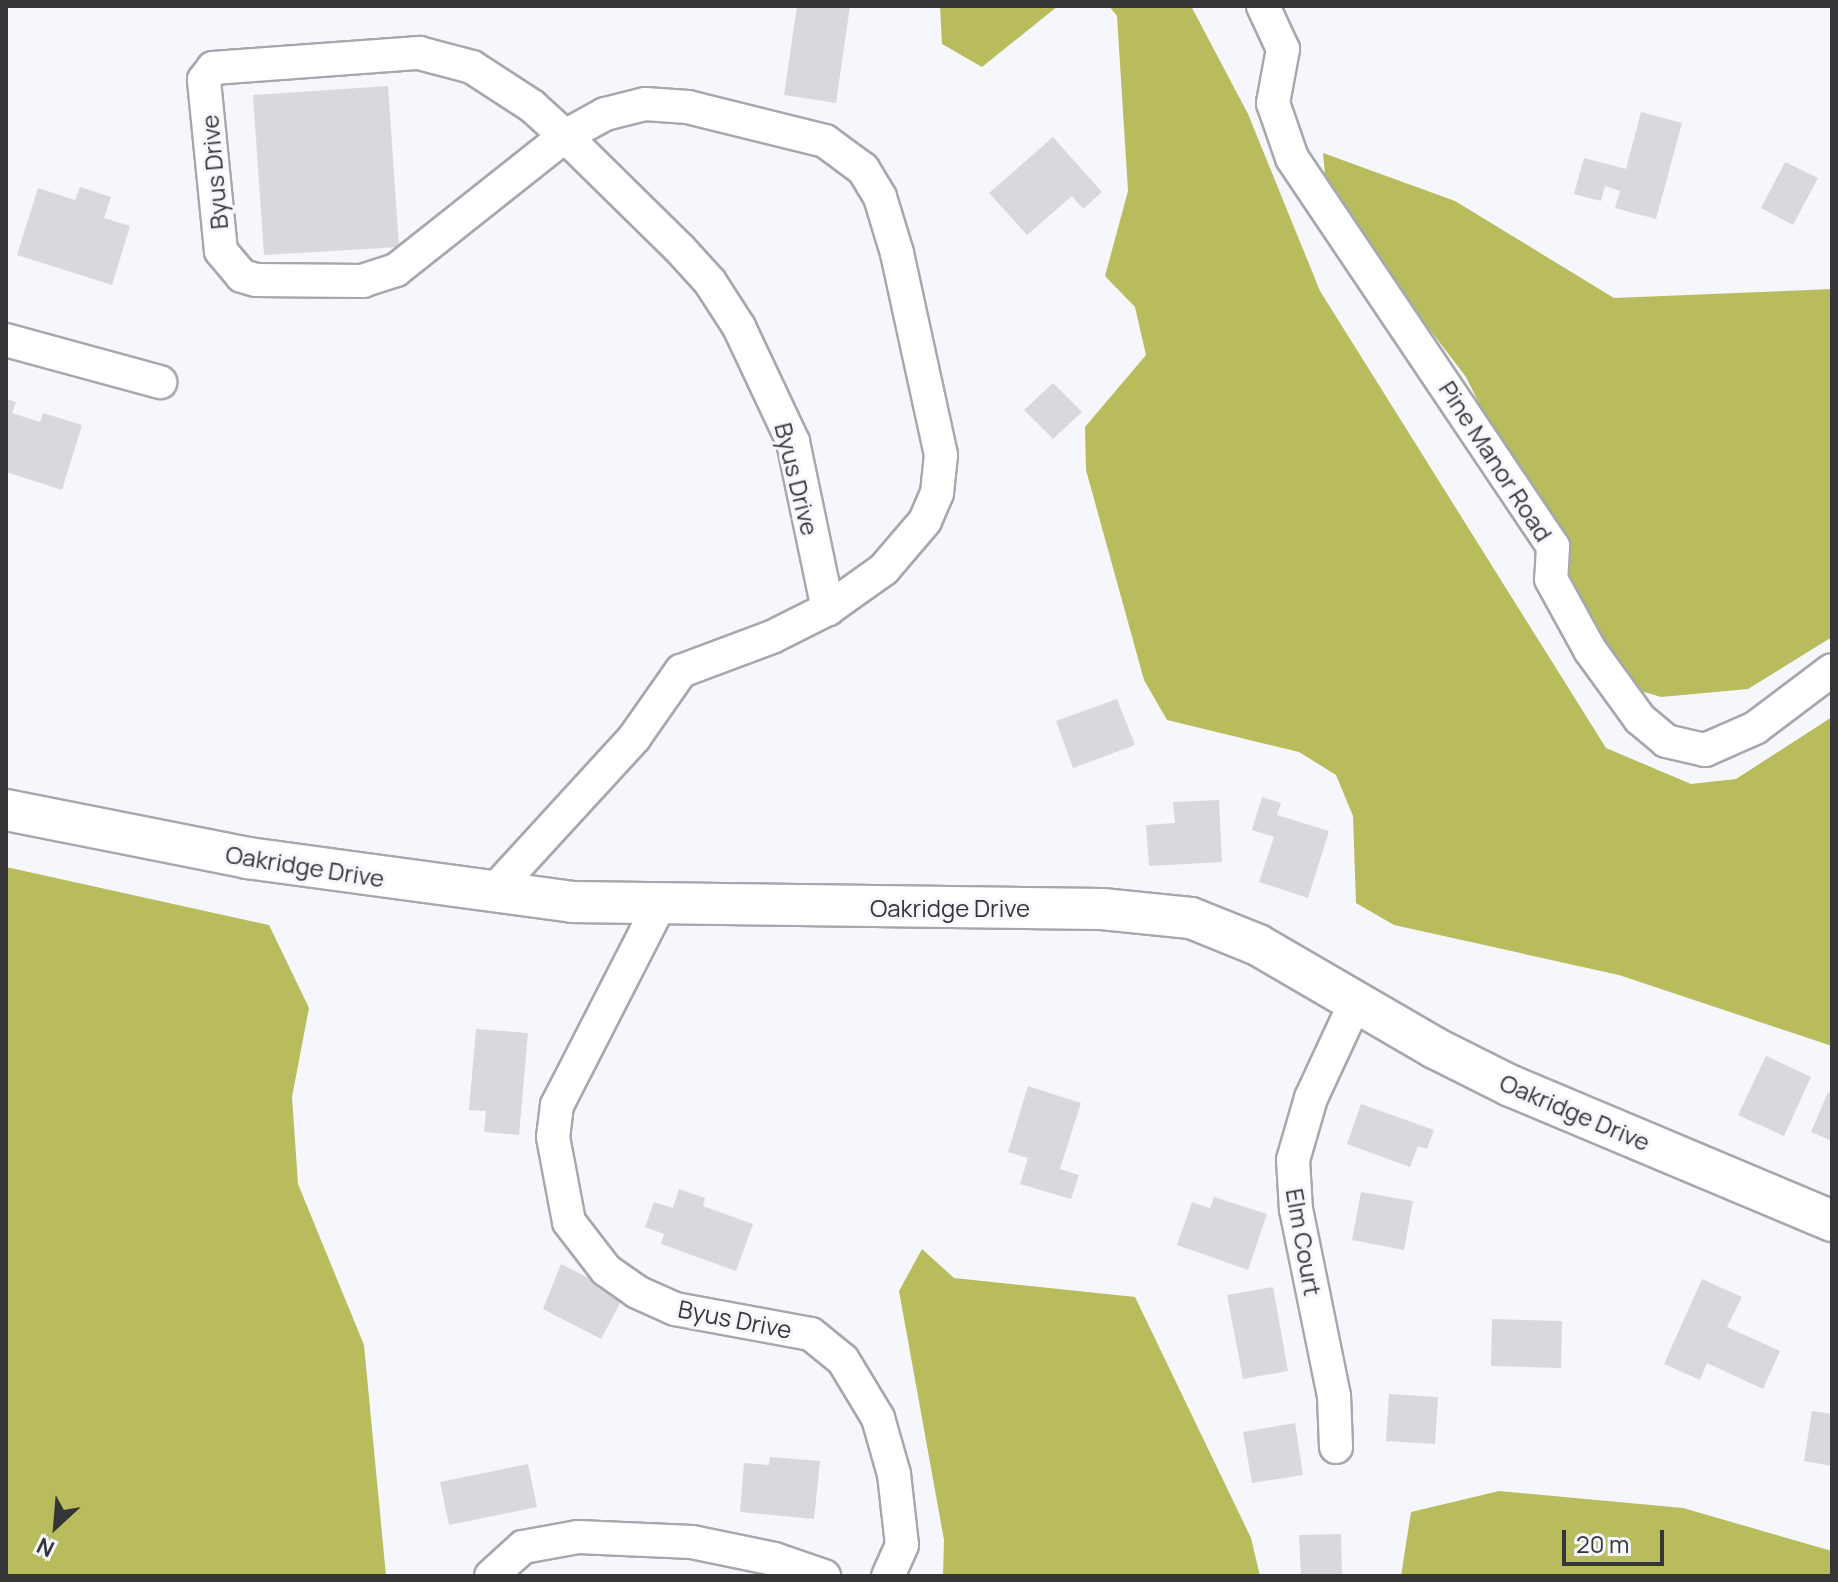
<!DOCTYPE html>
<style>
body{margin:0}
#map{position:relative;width:1838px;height:1582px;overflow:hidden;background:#f6f7fd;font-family:Manrope,sans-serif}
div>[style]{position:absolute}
.forest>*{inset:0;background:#b8bc5d}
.building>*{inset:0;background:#d9d8de}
.roads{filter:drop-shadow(2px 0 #a7a8ad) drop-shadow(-2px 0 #a7a8ad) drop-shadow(0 2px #a7a8ad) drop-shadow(0 -2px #a7a8ad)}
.minor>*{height:32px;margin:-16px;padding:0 16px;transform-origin:16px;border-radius:16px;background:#fff}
.tertiary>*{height:40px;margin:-20px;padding:0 20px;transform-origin:20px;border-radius:20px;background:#fff}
span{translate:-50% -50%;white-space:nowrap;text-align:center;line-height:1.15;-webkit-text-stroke:6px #f6f7fd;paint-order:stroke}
.street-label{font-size:24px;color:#353537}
.frame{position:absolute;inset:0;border:8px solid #353537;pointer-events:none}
.north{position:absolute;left:16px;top:1486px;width:80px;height:80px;-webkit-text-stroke:6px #f6f7fd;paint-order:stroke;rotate:206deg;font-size:22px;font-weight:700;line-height:32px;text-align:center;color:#353537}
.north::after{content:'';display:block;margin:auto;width:28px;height:36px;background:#353537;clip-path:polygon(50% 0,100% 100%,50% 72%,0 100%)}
.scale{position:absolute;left:1562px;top:1530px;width:102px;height:36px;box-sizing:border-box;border:4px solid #353537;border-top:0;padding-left:10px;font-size:24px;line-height:28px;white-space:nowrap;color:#353537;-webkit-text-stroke:6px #f6f7fd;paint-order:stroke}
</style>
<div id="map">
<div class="forest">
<i style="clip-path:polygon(940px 6px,1058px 6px,982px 67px,942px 44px)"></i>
<i style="clip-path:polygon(1109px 6px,1191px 6px,1248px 114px,1320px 291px,1606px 748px,1691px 784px,1736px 779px,1832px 717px,1832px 1046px,1619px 975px,1394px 925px,1356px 903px,1353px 816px,1336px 775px,1299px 752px,1167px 720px,1144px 680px,1086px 470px,1085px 427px,1146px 355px,1135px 307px,1105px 276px,1128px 191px,1117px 16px)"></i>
<i style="clip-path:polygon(1323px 153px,1455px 201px,1614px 298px,1832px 289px,1832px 637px,1748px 689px,1661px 697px,1618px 684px,1466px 377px,1327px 195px)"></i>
<i style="clip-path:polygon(6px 867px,269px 925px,309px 1008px,292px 1097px,298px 1184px,364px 1345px,386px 1576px,6px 1576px)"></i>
<i style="clip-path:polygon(922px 1249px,954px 1278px,1135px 1297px,1251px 1538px,1260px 1576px,943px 1576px,944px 1540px,899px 1291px)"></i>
<i style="clip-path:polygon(1499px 1491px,1683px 1508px,1832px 1551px,1832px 1576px,1401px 1576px,1411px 1512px)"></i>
</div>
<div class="building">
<i style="clip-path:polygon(797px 6px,850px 6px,836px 103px,784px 95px)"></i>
<i style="clip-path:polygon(388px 86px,399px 247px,264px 255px,253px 95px)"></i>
<i style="clip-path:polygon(1641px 112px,1682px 123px,1656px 219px,1615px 208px,1620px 191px,1605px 186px,1601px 201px,1574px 194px,1584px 158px,1626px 169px)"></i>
<i style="clip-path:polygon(1053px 137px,1102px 192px,1083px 209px,1072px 196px,1027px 235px,989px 193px)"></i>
<i style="clip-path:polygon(1785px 162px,1818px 178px,1793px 225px,1761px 208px)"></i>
<i style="clip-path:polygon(80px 187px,111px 197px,104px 218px,130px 226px,112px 285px,17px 255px,38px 188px,75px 200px)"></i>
<i style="clip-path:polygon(1053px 383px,1082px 412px,1053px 439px,1024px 410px)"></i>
<i style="clip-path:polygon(6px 399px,16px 402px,12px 413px,40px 422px,43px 413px,82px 425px,62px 490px,6px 472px)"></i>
<i style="clip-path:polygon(1117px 699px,1135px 745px,1073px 768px,1056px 721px)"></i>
<i style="clip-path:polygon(1262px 797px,1281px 803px,1277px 815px,1329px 831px,1308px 898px,1259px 882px,1274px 837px,1252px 830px)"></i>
<i style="clip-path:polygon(1219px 800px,1222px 862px,1149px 866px,1146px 825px,1175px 823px,1173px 802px)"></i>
<i style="clip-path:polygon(476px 1029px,528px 1033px,519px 1135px,484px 1132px,486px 1111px,469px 1110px)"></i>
<i style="clip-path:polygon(1766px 1056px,1811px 1077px,1784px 1136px,1738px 1115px)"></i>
<i style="clip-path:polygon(1028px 1086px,1081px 1103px,1060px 1169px,1079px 1175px,1071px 1199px,1020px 1184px,1028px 1158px,1008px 1152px)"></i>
<i style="clip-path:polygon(1828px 1092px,1832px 1094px,1832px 1141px,1811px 1132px)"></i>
<i style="clip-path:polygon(1361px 1104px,1434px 1130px,1427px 1149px,1418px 1146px,1410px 1167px,1347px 1144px)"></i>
<i style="clip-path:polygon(679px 1189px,705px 1198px,703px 1206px,753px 1224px,736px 1271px,661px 1244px,664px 1234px,645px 1227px,654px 1202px,673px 1208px)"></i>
<i style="clip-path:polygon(1361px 1192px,1413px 1201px,1404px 1250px,1352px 1240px)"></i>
<i style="clip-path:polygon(1214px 1197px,1267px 1214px,1248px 1270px,1177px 1245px,1192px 1202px,1210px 1208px)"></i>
<i style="clip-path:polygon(561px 1264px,624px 1296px,601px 1339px,543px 1309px)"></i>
<i style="clip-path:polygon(1702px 1279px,1742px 1297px,1727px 1327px,1780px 1351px,1763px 1389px,1707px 1363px,1700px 1380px,1664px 1364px)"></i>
<i style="clip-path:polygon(1273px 1287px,1288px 1371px,1243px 1379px,1227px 1295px)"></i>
<i style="clip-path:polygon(1492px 1319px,1562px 1321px,1561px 1368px,1491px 1366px)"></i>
<i style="clip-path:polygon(1389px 1394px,1438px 1397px,1435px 1444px,1386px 1441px)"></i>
<i style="clip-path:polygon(1812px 1411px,1832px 1414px,1832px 1466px,1804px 1461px)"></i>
<i style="clip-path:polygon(1295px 1423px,1303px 1475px,1252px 1483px,1243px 1432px)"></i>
<i style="clip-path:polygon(770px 1457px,820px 1461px,814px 1519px,740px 1512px,744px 1463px,769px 1465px)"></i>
<i style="clip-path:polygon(528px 1464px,537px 1507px,449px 1525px,440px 1482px)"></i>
<i style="clip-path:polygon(1341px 1534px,1342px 1576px,1301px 1576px,1299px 1535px)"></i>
</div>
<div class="roads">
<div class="minor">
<i style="left:1263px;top:6px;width:47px;rotate:65.1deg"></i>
<i style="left:1283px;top:49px;width:55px;rotate:100.5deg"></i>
<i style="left:1273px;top:103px;width:58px;rotate:70.9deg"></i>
<i style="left:1292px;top:158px;width:468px;rotate:56.1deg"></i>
<i style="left:1553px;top:546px;width:33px;rotate:93deg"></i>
<i style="left:1551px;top:579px;width:81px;rotate:61.2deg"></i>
<i style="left:1590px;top:650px;width:85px;rotate:54.1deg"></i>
<i style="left:1640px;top:719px;width:34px;rotate:40deg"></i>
<i style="left:1666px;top:741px;width:40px;rotate:13deg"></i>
<i style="left:1705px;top:750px;width:55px;rotate:-23.7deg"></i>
<i style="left:1755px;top:728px;width:96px;rotate:-37deg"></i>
<i style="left:6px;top:340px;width:160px;rotate:15.3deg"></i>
<i style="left:493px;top:892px;width:209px;rotate:-47.5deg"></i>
<i style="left:634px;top:738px;width:82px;rotate:-55deg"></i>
<i style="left:681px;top:671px;width:97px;rotate:-20.5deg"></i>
<i style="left:772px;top:637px;width:63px;rotate:-26.6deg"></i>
<i style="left:828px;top:609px;width:69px;rotate:-35.5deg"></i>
<i style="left:884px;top:569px;width:63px;rotate:-49.5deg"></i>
<i style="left:925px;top:521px;width:30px;rotate:-67deg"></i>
<i style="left:937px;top:493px;width:38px;rotate:-84deg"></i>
<i style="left:941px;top:455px;width:207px;rotate:-102.3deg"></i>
<i style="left:897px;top:253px;width:59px;rotate:-106.9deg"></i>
<i style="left:880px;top:197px;width:33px;rotate:-121deg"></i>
<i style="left:863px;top:169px;width:47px;rotate:-143.6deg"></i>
<i style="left:825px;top:141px;width:141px;rotate:-166.1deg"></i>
<i style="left:688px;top:107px;width:43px;rotate:-176deg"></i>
<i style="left:645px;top:104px;width:41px;rotate:166deg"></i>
<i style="left:605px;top:114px;width:46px;rotate:151.2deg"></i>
<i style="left:565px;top:136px;width:216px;rotate:141.6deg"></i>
<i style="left:396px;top:270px;width:35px;rotate:162deg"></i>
<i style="left:363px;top:281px;width:107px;rotate:-179.5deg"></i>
<i style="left:256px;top:280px;width:15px;rotate:-164deg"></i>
<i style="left:242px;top:276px;width:33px;rotate:-130deg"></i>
<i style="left:221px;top:251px;width:172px;rotate:-95.7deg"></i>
<i style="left:204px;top:80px;width:15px;rotate:-53deg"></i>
<i style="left:213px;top:68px;width:207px;rotate:-4.2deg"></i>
<i style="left:419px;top:53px;width:55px;rotate:14.8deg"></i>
<i style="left:472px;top:67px;width:72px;rotate:33deg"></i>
<i style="left:532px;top:106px;width:45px;rotate:42.3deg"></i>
<i style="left:565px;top:136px;width:161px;rotate:44.5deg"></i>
<i style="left:680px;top:249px;width:45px;rotate:47.7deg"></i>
<i style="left:710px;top:282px;width:54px;rotate:57.2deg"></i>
<i style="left:739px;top:327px;width:127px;rotate:64.8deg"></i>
<i style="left:793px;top:442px;width:171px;rotate:78.2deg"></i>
<i style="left:659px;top:906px;width:224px;rotate:117.1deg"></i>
<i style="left:557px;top:1105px;width:32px;rotate:97deg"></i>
<i style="left:553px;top:1137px;width:86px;rotate:79.3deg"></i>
<i style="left:569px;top:1222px;width:61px;rotate:52.4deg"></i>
<i style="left:606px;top:1270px;width:38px;rotate:35deg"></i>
<i style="left:637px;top:1292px;width:42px;rotate:24.1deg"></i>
<i style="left:675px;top:1309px;width:138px;rotate:10.4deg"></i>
<i style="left:811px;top:1334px;width:41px;rotate:39.1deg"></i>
<i style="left:843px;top:1360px;width:68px;rotate:58.9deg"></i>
<i style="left:878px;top:1418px;width:58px;rotate:74.1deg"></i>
<i style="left:894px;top:1474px;width:71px;rotate:83.6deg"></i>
<i style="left:902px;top:1545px;width:34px;rotate:114deg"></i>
<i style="left:1336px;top:1447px;width:51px;rotate:-92.2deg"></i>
<i style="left:1334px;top:1396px;width:190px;rotate:-101.5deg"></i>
<i style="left:1296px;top:1210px;width:50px;rotate:-93.4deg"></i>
<i style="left:1293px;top:1160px;width:65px;rotate:-73.8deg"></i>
<i style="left:1311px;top:1098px;width:107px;rotate:-65.1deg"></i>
<i style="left:491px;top:1576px;width:43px;rotate:-42.2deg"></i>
<i style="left:523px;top:1547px;width:56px;rotate:-10.3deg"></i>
<i style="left:578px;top:1537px;width:114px;rotate:2.5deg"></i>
<i style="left:692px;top:1542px;width:84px;rotate:11.7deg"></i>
<i style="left:774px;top:1559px;width:53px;rotate:18.8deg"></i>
</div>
<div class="tertiary">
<i style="left:6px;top:810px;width:247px;rotate:11.2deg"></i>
<i style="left:248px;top:858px;width:327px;rotate:7.7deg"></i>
<i style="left:572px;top:902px;width:530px;rotate:0.76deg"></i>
<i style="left:1102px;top:909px;width:89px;rotate:5.8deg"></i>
<i style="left:1191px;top:918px;width:72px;rotate:21.9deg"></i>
<i style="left:1258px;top:945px;width:205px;rotate:30.2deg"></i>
<i style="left:1435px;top:1048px;width:85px;rotate:26.6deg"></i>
<i style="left:1511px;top:1086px;width:348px;rotate:22.8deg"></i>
</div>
</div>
<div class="street-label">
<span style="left:214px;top:172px;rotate:-95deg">Byus Drive</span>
<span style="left:1496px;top:461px;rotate:57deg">Pine Manor Road</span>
<span style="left:797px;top:479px;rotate:76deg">Byus Drive</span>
<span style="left:305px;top:866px;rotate:9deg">Oakridge Drive</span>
<span style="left:950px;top:908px">Oakridge Drive</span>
<span style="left:1575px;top:1112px;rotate:23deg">Oakridge Drive</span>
<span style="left:1304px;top:1242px;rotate:80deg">Elm Court</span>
<span style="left:735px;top:1319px;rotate:11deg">Byus Drive</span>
</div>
<div class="frame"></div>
<div class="north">N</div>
<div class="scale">20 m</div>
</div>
